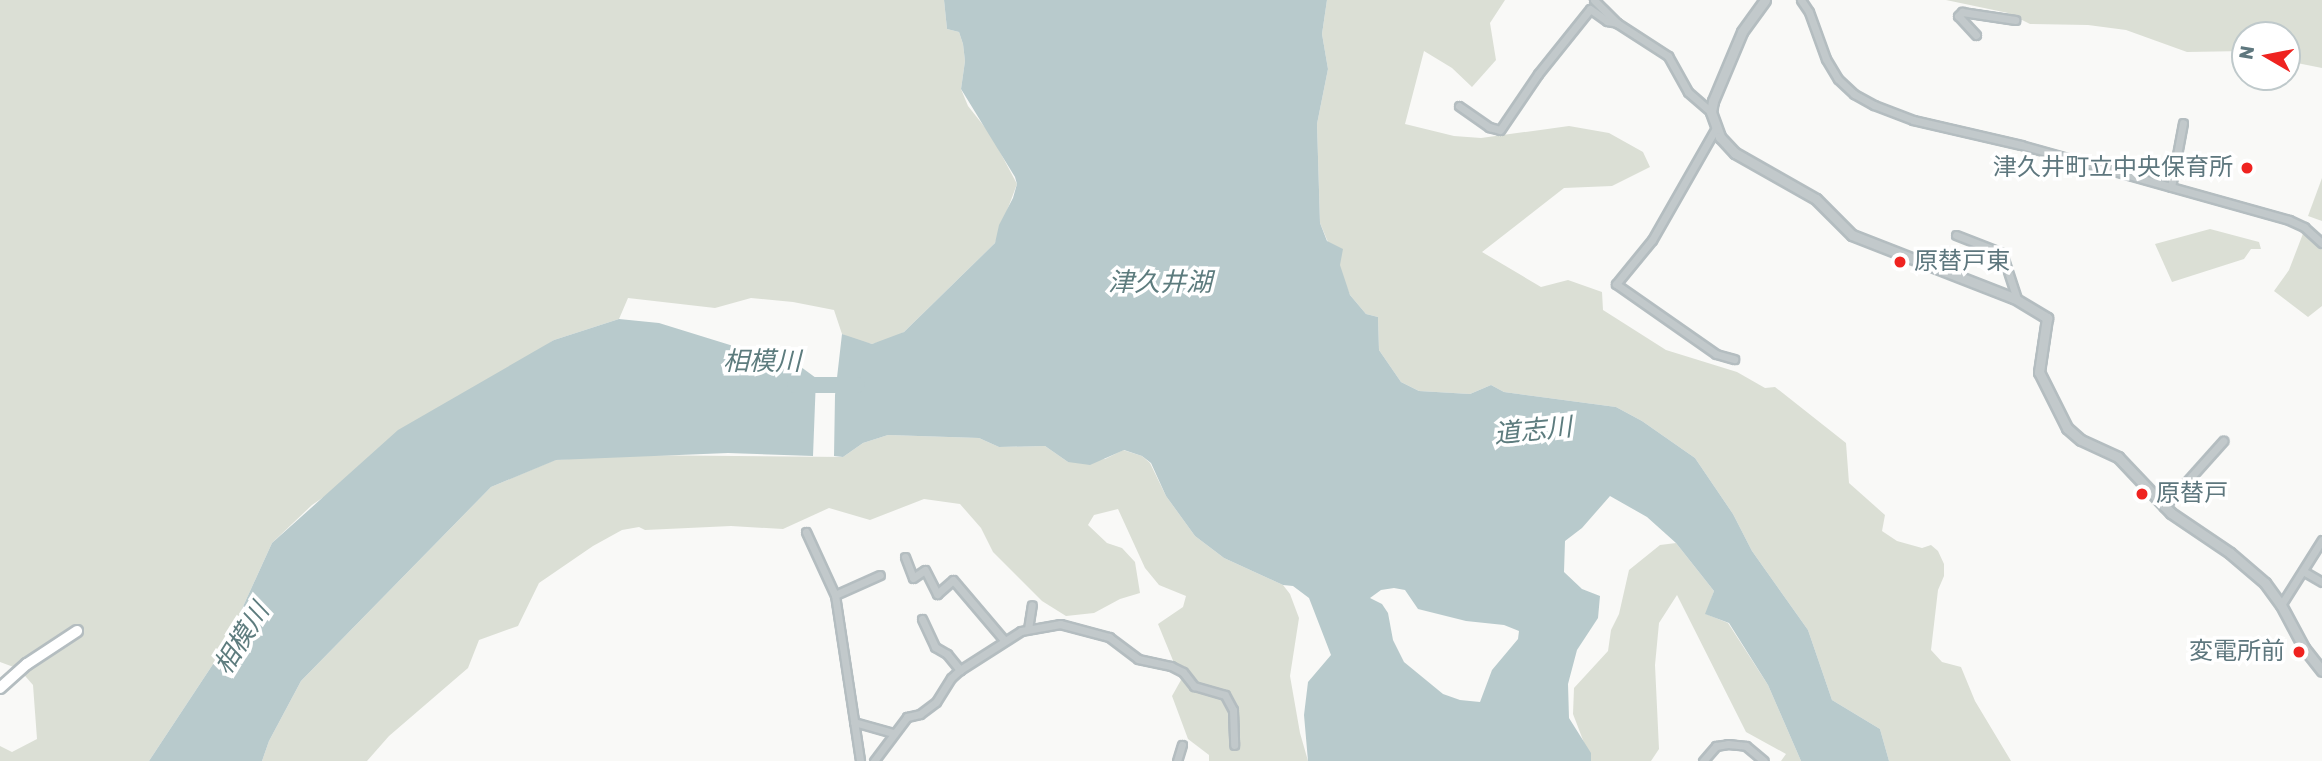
<!DOCTYPE html>
<meta charset="utf-8">
<style>
body{margin:0}
#map{position:relative;width:2322px;height:761px;overflow:hidden;background:#f9f9f7;font-family:Rubik,"Noto Sans JP",sans-serif}
div>[style]{position:absolute}
.green>*{inset:0;background:#dbdfd5}
.water>*{inset:0;background:#b8cacc}
.river>*{height:16px;margin:-8px;padding:0 8px;transform-origin:8px;border-radius:8px;background:#b8cacc}
.roads{filter:drop-shadow(2px 0 #b4bdc0) drop-shadow(-2px 0 #b4bdc0) drop-shadow(0 2px #b4bdc0) drop-shadow(0 -2px #b4bdc0)}
.minor>*{height:7px;margin:-3.5px;padding:0 3.5px;transform-origin:3.5px;border-radius:3.5px;background:#c2c9cb}
.tertiary>*{height:9px;margin:-4.5px;padding:0 4.5px;transform-origin:4.5px;border-radius:4.5px;background:#c2c9cb}
.secondary>*{height:10px;margin:-5px;padding:0 5px;transform-origin:5px;border-radius:5px;background:#fff}
.dots>*{width:19px;height:19px;translate:-50% -50%;box-sizing:border-box;border:4px solid #fff;border-radius:50%}
span{translate:-50% -50%;white-space:nowrap;text-align:center;line-height:1.15;-webkit-text-stroke:7px #fff;paint-order:stroke}
.poi-label{font-size:24px;color:#5e777e}
.right{translate:-100% -50%;text-align:right}
.left{translate:0 -50%;text-align:left}
.water-label{font-size:26px;color:#5d7c7e;font-style:italic}
.north{position:absolute;left:2231px;top:21px;width:70px;height:70px;box-sizing:border-box;background:#fff;border:2px solid #bfc9cb;border-radius:50%;rotate:280deg;font-size:19px;font-weight:700;line-height:28px;text-align:center;color:#5e777e}
.north::after{content:'';display:block;margin:auto;width:24px;height:32px;background:#ef2320;clip-path:polygon(50% 0,100% 100%,50% 72%,0 100%)}
</style>
<div id="map">
<div class="green">
<i style="clip-path:polygon(0 0,944px 0,947px 29px,959px 32px,963px 44px,965px 61px,961px 89px,968px 106px,991px 135px,1017px 184px,995px 243px,904px 332px,891px 339px,872px 344px,855px 340px,842px 334px,834px 310px,793px 302px,751px 298px,715px 308px,628px 298px,619px 319px,554px 340px,312px 505px,272px 543px,225px 646px,149px 761px,0 761px,0 746px,12px 752px,37px 739px,33px 685px,19px 669px,0 662px)"></i>
<i style="clip-path:polygon(1327px 0,1505px 0,1490px 23px,1496px 60px,1472px 87px,1452px 68px,1424px 51px,1405px 124px,1454px 136px,1481px 138px,1569px 126px,1609px 133px,1643px 152px,1650px 167px,1612px 186px,1564px 188px,1482px 252px,1541px 287px,1568px 280px,1602px 292px,1603px 310px,1666px 350px,1737px 372px,1765px 388px,1775px 387px,1846px 443px,1849px 483px,1885px 515px,1882px 531px,1897px 541px,1922px 548px,1931px 545px,1938px 551px,1944px 564px,1944px 576px,1938px 590px,1931px 650px,1942px 662px,1961px 667px,1975px 701px,2011px 761px,1889px 761px,1880px 729px,1832px 700px,1808px 630px,1752px 551px,1733px 514px,1695px 458px,1642px 421px,1616px 407px,1504px 392px,1491px 385px,1470px 394px,1419px 391px,1401px 382px,1379px 350px,1378px 317px,1366px 314px,1350px 295px,1320px 223px,1317px 124px,1328px 69px,1322px 34px)"></i>
<i style="clip-path:polygon(1946px 0,2322px 0,2322px 68px,2287px 61px,2287px 35px,2245px 35px,2245px 51px,2187px 52px,2126px 30px,2088px 25px,2030px 24px,2008px 13px)"></i>
<i style="clip-path:polygon(2322px 178px,2322px 221px,2308px 216px)"></i>
<i style="clip-path:polygon(2210px 229px,2259px 242px,2261px 249px,2251px 249px,2244px 259px,2172px 282px,2155px 244px)"></i>
<i style="clip-path:polygon(2304px 231px,2322px 247px,2322px 306px,2308px 317px,2274px 291px,2289px 270px)"></i>
<i style="clip-path:polygon(888px 435px,979px 438px,999px 447px,1045px 446px,1068px 462px,1105px 459px,1123px 450px,1142px 456px,1150px 463px,1166px 496px,1195px 536px,1224px 558px,1283px 585px,1290px 594px,1299px 618px,1290px 676px,1300px 733px,1308px 761px,1209px 761px,1209px 755px,1188px 739px,1172px 696px,1181px 680px,1158px 624px,1183px 607px,1186px 596px,1159px 585px,1145px 568px,1118px 509px,1094px 515px,1088px 525px,1107px 543px,1122px 548px,1135px 562px,1140px 593px,1120px 599px,1094px 613px,1066px 616px,1042px 601px,993px 552px,981px 528px,960px 504px,924px 499px,870px 520px,829px 508px,783px 529px,731px 526px,645px 530px,639px 527px,622px 530px,593px 546px,539px 583px,518px 626px,479px 640px,468px 668px,389px 736px,367px 761px,262px 761px,269px 741px,301px 681px,491px 487px,555px 460px,624px 455px,843px 457px,863px 443px)"></i>
<i style="clip-path:polygon(1676px 543px,1714px 591px,1706px 614px,1728px 623px,1768px 685px,1801px 761px,1781px 761px,1786px 754px,1746px 732px,1677px 595px,1659px 623px,1655px 665px,1659px 749px,1651px 761px,1591px 761px,1573px 714px,1574px 688px,1608px 651px,1611px 630px,1619px 614px,1629px 570px,1660px 545px)"></i>
</div>
<div class="water">
<i style="clip-path:polygon(evenodd,944px 0,1327px 0,1322px 34px,1328px 69px,1317px 124px,1320px 223px,1327px 241px,1343px 249px,1340px 265px,1350px 295px,1366px 314px,1378px 317px,1379px 350px,1401px 382px,1419px 391px,1470px 394px,1491px 385px,1504px 392px,1616px 407px,1642px 421px,1695px 458px,1733px 514px,1752px 551px,1808px 630px,1832px 700px,1880px 729px,1889px 761px,1801px 761px,1768px 685px,1729px 623px,1705px 614px,1714px 591px,1676px 543px,1647px 517px,1610px 496px,1582px 528px,1565px 541px,1564px 572px,1582px 589px,1600px 596px,1598px 618px,1577px 650px,1568px 684px,1569px 718px,1591px 753px,1591px 761px,1308px 761px,1304px 715px,1308px 682px,1331px 655px,1309px 598px,1293px 586px,1283px 585px,1224px 558px,1195px 536px,1166px 496px,1151px 463px,1142px 456px,1124px 450px,1090px 465px,1068px 462px,1045px 446px,999px 447px,979px 438px,888px 435px,863px 443px,843px 457px,834px 456px,835px 395px,842px 334px,872px 344px,904px 332px,995px 243px,999px 225px,1013px 198px,1017px 184px,1015px 177px,961px 89px,965px 61px,963px 44px,959px 32px,947px 29px,944px 0,1394px 588px,1405px 590px,1418px 609px,1466px 621px,1504px 625px,1519px 631px,1518px 639px,1492px 670px,1480px 702px,1460px 700px,1443px 694px,1404px 662px,1393px 640px,1388px 613px,1382px 604px,1370px 598px,1381px 590px,1394px 588px)"></i>
<i style="clip-path:polygon(619px 319px,659px 323px,801px 367px,816px 378px,813px 456px,728px 453px,556px 460px,491px 487px,301px 681px,269px 741px,262px 761px,149px 761px,225px 646px,272px 543px,398px 430px,554px 340px)"></i>
</div>
<div class="river">
<i style="left:795px;top:385px;width:62px"></i>
</div>
<div class="roads">
<div class="minor">
<i style="left:1594px;top:0;width:33px;rotate:45deg"></i>
<i style="left:1617px;top:23px;width:61px;rotate:32.9deg"></i>
<i style="left:1668px;top:56px;width:41px;rotate:60.9deg"></i>
<i style="left:1688px;top:92px;width:30px;rotate:41deg"></i>
<i style="left:1801px;top:0;width:14px;rotate:56deg"></i>
<i style="left:1809px;top:12px;width:50px;rotate:70.1deg"></i>
<i style="left:1826px;top:59px;width:23px;rotate:59deg"></i>
<i style="left:1838px;top:79px;width:22px;rotate:43deg"></i>
<i style="left:1854px;top:94px;width:23px;rotate:29deg"></i>
<i style="left:1874px;top:105px;width:42px;rotate:21deg"></i>
<i style="left:1913px;top:120px;width:111px;rotate:13deg"></i>
<i style="left:2021px;top:145px;width:278px;rotate:15.6deg"></i>
<i style="left:2289px;top:220px;width:17px;rotate:25deg"></i>
<i style="left:2304px;top:227px;width:24px;rotate:42deg"></i>
<i style="left:1976px;top:35px;width:26px;rotate:-133deg"></i>
<i style="left:1958px;top:16px;width:6px;rotate:-45deg"></i>
<i style="left:1962px;top:12px;width:54px;rotate:8.6deg"></i>
<i style="left:1459px;top:106px;width:37px;rotate:35deg"></i>
<i style="left:1489px;top:127px;width:11px;rotate:15deg"></i>
<i style="left:1500px;top:130px;width:68px;rotate:-55.8deg"></i>
<i style="left:1538px;top:74px;width:83px;rotate:-51.3deg"></i>
<i style="left:1590px;top:9px;width:21px;rotate:35deg"></i>
<i style="left:1607px;top:21px;width:10px;rotate:11deg"></i>
<i style="left:1716px;top:128px;width:129px;rotate:119.7deg"></i>
<i style="left:1652px;top:240px;width:57px;rotate:129.3deg"></i>
<i style="left:1616px;top:284px;width:122px;rotate:35deg"></i>
<i style="left:1716px;top:354px;width:19px;rotate:16deg"></i>
<i style="left:2171px;top:187px;width:65px;rotate:-79.4deg"></i>
<i style="left:1956px;top:235px;width:49px;rotate:21.4deg"></i>
<i style="left:2002px;top:253px;width:48px;rotate:71.9deg"></i>
<i style="left:2164px;top:507px;width:89px;rotate:-48.2deg"></i>
<i style="left:806px;top:532px;width:69px;rotate:65.3deg"></i>
<i style="left:835px;top:595px;width:168px;rotate:81.4deg"></i>
<i style="left:905px;top:557px;width:22px;rotate:69deg"></i>
<i style="left:913px;top:578px;width:14px;rotate:-34deg"></i>
<i style="left:925px;top:570px;width:27px;rotate:63deg"></i>
<i style="left:937px;top:594px;width:21px;rotate:-41deg"></i>
<i style="left:953px;top:580px;width:79px;rotate:49.6deg"></i>
<i style="left:2303px;top:571px;width:22px;rotate:30deg"></i>
<i style="left:835px;top:595px;width:49px;rotate:-24deg"></i>
<i style="left:2281px;top:605px;width:77px;rotate:-57.8deg"></i>
<i style="left:922px;top:619px;width:31px;rotate:65deg"></i>
<i style="left:935px;top:647px;width:14px;rotate:30deg"></i>
<i style="left:947px;top:654px;width:21px;rotate:51deg"></i>
<i style="left:1028px;top:629px;width:24px;rotate:-81deg"></i>
<i style="left:854px;top:722px;width:41px;rotate:15.8deg"></i>
<i style="left:874px;top:761px;width:55px;rotate:-53.1deg"></i>
<i style="left:907px;top:717px;width:13px;rotate:-13deg"></i>
<i style="left:920px;top:714px;width:20px;rotate:-37deg"></i>
<i style="left:936px;top:702px;width:28px;rotate:-58deg"></i>
<i style="left:951px;top:678px;width:12px;rotate:-42deg"></i>
<i style="left:960px;top:670px;width:72px;rotate:-32.6deg"></i>
<i style="left:1021px;top:631px;width:40px;rotate:-10deg"></i>
<i style="left:1060px;top:624px;width:51px;rotate:14.9deg"></i>
<i style="left:1109px;top:637px;width:36px;rotate:37deg"></i>
<i style="left:1138px;top:659px;width:34px;rotate:12deg"></i>
<i style="left:1171px;top:666px;width:13px;rotate:27deg"></i>
<i style="left:1183px;top:672px;width:18px;rotate:52deg"></i>
<i style="left:1194px;top:686px;width:32px;rotate:16deg"></i>
<i style="left:1225px;top:695px;width:17px;rotate:62deg"></i>
<i style="left:1233px;top:710px;width:35px;rotate:88deg"></i>
<i style="left:1177px;top:761px;width:17px;rotate:-73deg"></i>
<i style="left:1703px;top:761px;width:20px;rotate:-49deg"></i>
<i style="left:1716px;top:746px;width:12px;rotate:-9deg"></i>
<i style="left:1728px;top:744px;width:18px;rotate:6deg"></i>
<i style="left:1746px;top:746px;width:23px;rotate:40deg"></i>
</div>
<div class="tertiary">
<i style="left:1765px;top:0;width:39px;rotate:126deg"></i>
<i style="left:1742px;top:32px;width:75px;rotate:112.8deg"></i>
<i style="left:1713px;top:101px;width:11px;rotate:100deg"></i>
<i style="left:1711px;top:112px;width:27px;rotate:70deg"></i>
<i style="left:1720px;top:137px;width:22px;rotate:47deg"></i>
<i style="left:1735px;top:153px;width:93px;rotate:29.6deg"></i>
<i style="left:1816px;top:199px;width:51px;rotate:45deg"></i>
<i style="left:1852px;top:235px;width:174px;rotate:21.3deg"></i>
<i style="left:2014px;top:298px;width:39px;rotate:31deg"></i>
<i style="left:2047px;top:318px;width:55px;rotate:98.4deg"></i>
<i style="left:2039px;top:372px;width:63px;rotate:63.4deg"></i>
<i style="left:2067px;top:428px;width:18px;rotate:41deg"></i>
<i style="left:2081px;top:440px;width:41px;rotate:24.7deg"></i>
<i style="left:2118px;top:457px;width:77px;rotate:46.6deg"></i>
<i style="left:2171px;top:513px;width:71px;rotate:34.1deg"></i>
<i style="left:2230px;top:553px;width:46px;rotate:40.6deg"></i>
<i style="left:2265px;top:583px;width:27px;rotate:54deg"></i>
<i style="left:2281px;top:605px;width:49px;rotate:61.9deg"></i>
<i style="left:2304px;top:648px;width:29px;rotate:52deg"></i>
</div>
<div class="secondary">
<i style="left:0;top:688px;width:36px;rotate:-42deg"></i>
<i style="left:27px;top:664px;width:60px;rotate:-33.4deg"></i>
</div>
</div>
<div class="dots">
<i style="left:2247px;top:168px;background:#ef2320"></i>
<i style="left:1900px;top:262px;background:#ef2320"></i>
<i style="left:2142px;top:494px;background:#ef2320"></i>
<i style="left:2299px;top:652px;background:#ef2320"></i>
</div>
<div class="poi-label">
<span class="right" style="left:2233px;top:168px">津久井町立中央保育所</span>
<span class="left" style="left:1914px;top:262px">原替戸東</span>
<span class="left" style="left:2156px;top:494px">原替戸</span>
<span class="right" style="left:2285px;top:652px">変電所前</span>
</div>
<div class="water-label">
<span style="left:1160px;top:283px">津久井湖</span>
<span style="left:762px;top:362px">相模川</span>
<span style="left:1533px;top:431px;rotate:-6deg">道志川</span>
<span style="left:242px;top:639px;rotate:-58deg">相模川</span>
</div>
<div class="north">N</div>
</div>
